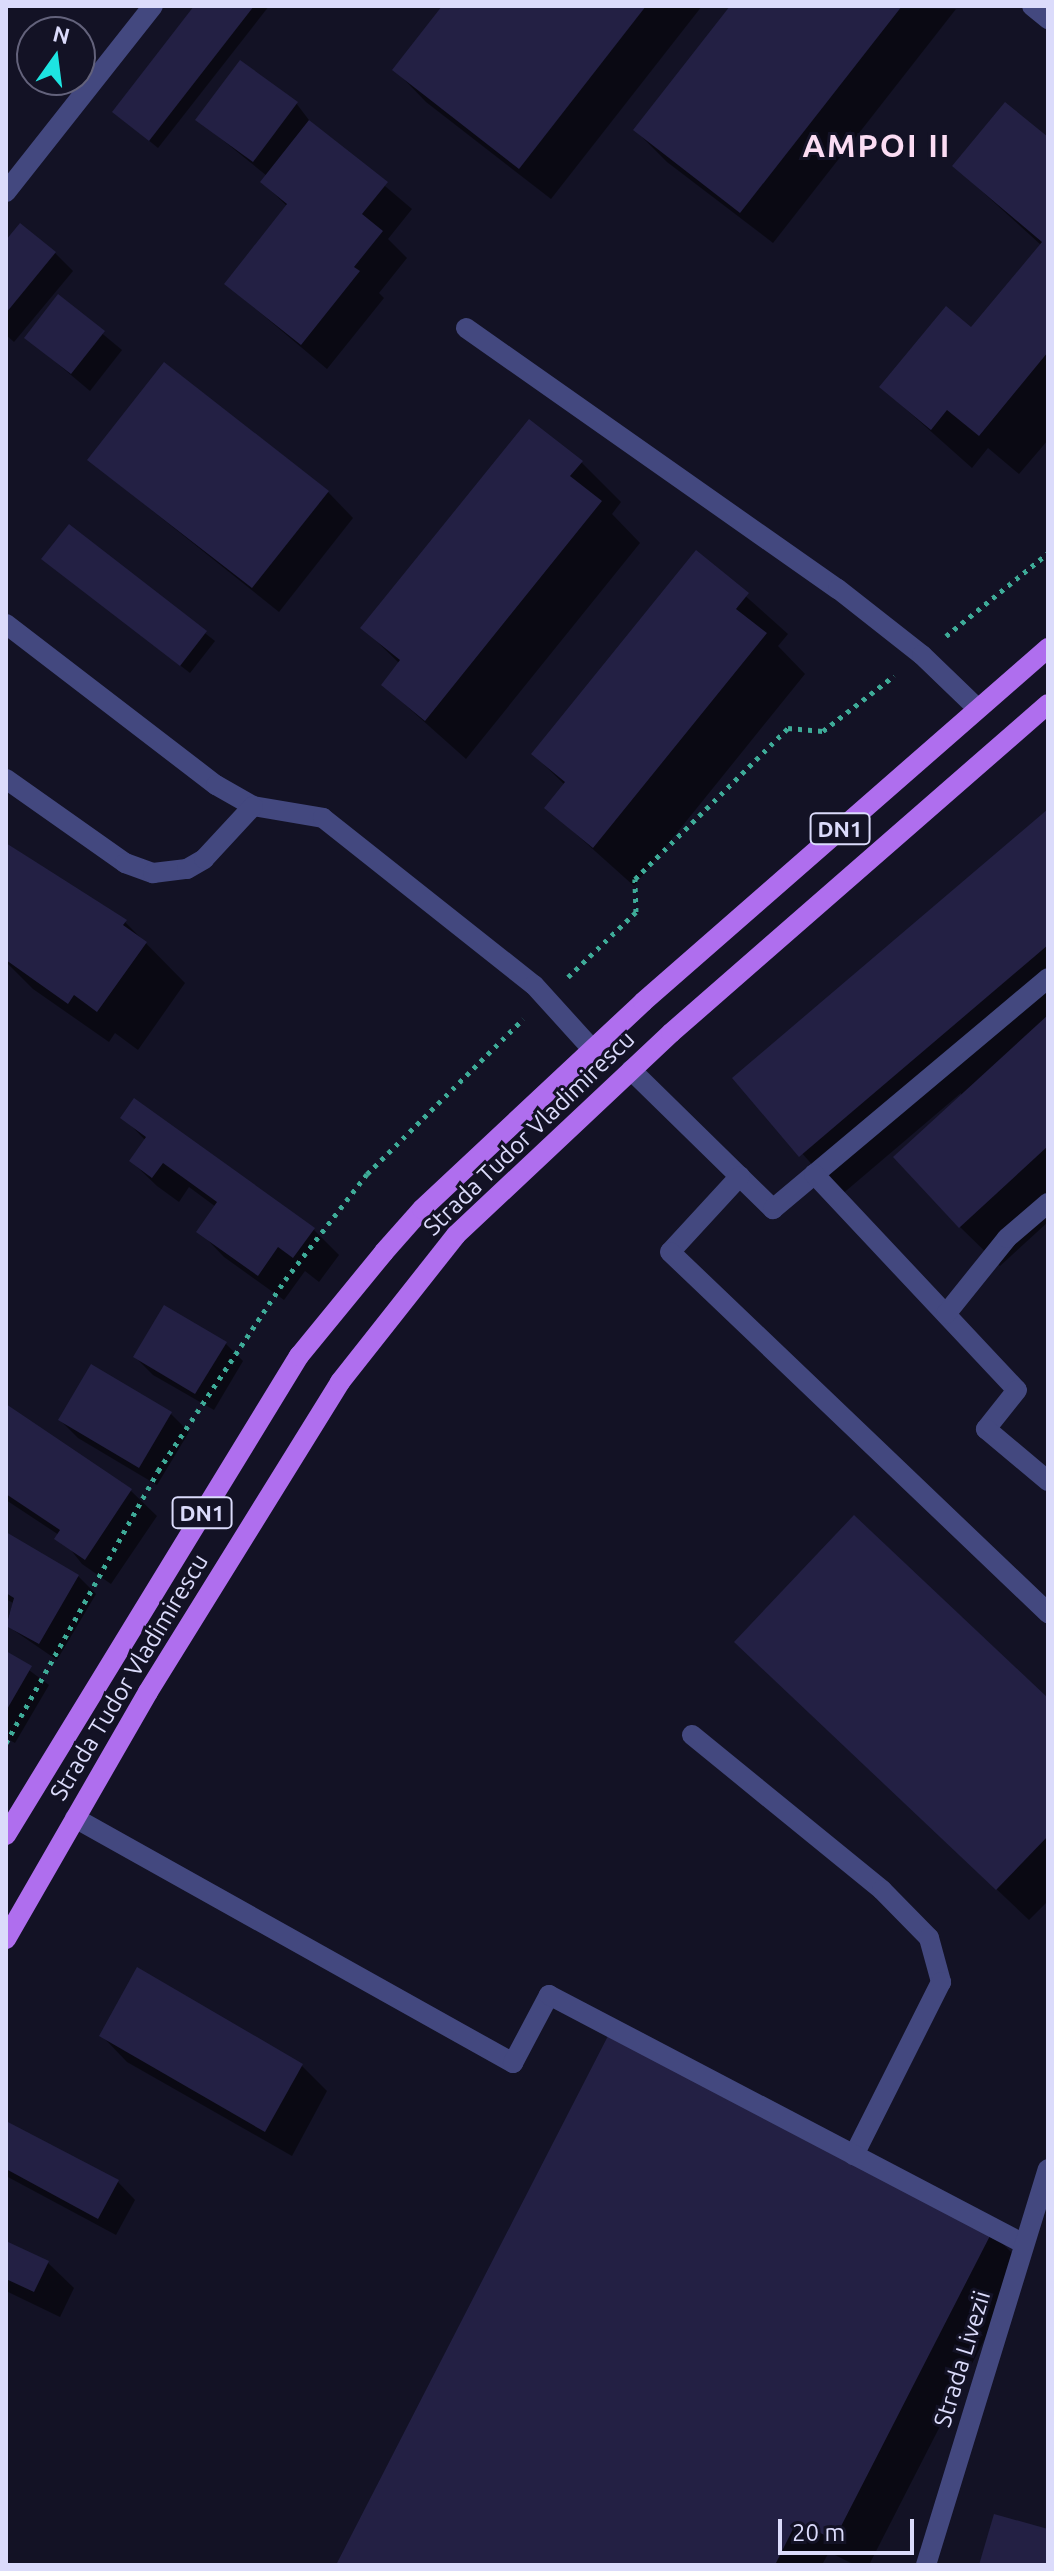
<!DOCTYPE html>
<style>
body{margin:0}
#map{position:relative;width:1054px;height:2571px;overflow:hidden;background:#131225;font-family:Ubuntu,sans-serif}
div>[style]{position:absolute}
.shadow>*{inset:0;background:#0007}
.building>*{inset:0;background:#232044}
.path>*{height:5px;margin-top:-2.5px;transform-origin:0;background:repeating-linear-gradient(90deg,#3eab98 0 4px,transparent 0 10px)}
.minor>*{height:20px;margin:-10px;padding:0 10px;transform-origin:10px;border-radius:10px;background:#43487f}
.major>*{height:20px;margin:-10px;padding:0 10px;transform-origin:10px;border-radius:10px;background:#af6eee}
span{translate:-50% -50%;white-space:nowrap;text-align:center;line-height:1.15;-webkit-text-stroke:6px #131225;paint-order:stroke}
.shield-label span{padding:2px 6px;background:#131225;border:2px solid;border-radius:6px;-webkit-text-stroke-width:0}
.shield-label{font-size:22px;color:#dbdbfb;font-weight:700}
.street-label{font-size:24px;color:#dbdbfb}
.district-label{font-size:32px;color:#fbdcf3;font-weight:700;letter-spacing:2px}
.frame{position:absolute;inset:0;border:8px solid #dbdbfb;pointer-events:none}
.north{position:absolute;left:16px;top:16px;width:80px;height:80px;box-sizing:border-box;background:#131225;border:2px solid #63627b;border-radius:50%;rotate:14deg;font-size:22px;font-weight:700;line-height:32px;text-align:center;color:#dbdbfb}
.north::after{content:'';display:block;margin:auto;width:28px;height:36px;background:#1de4e1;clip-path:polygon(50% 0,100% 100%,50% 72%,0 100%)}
.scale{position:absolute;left:778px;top:2519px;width:136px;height:36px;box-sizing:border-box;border:4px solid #dbdbfb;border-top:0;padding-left:10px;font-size:24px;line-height:28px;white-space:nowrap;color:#dbdbfb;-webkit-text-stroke:6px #131225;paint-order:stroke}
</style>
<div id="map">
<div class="shadow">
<i style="clip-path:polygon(197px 6px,269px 6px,158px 148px,114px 112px)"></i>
<i style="clip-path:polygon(445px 6px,702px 6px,551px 199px,426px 102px,395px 70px)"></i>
<i style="clip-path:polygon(732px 6px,956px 9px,773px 243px,667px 162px,635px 130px)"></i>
<i style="clip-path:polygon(296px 103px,312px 124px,412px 209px,388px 239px,407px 258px,379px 293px,384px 298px,327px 369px,226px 284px,288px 207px,262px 182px,267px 176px,198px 120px)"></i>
<i style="clip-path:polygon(1048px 140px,1048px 440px,1019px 474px,988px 448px,972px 468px,881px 387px,971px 329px,1041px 245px,954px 166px)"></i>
<i style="clip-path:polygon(6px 243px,55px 253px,73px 271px,14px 342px,6px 335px)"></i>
<i style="clip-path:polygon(58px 297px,122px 350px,90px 391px,27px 338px)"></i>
<i style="clip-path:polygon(89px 460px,328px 492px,353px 518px,279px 612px)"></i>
<i style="clip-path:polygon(581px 462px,621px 502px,612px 514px,640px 543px,466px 759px,383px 685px,400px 664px,363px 628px)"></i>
<i style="clip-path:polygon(69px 527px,215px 641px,190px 673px,53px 567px)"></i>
<i style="clip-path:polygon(696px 552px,788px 634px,778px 646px,805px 674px,634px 886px,547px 808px,565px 785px,533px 754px)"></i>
<i style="clip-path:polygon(1048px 812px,1048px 1222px,1000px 1266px,960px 1227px,961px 1093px,840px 1196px,735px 1078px)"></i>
<i style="clip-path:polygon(6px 843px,125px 922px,185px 983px,138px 1050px,115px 1033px,109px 1042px,33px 989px,6px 962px)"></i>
<i style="clip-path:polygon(123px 1117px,313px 1229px,339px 1255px,319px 1282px,305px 1271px,284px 1300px,224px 1257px,199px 1231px,216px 1207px,189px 1187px,179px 1202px,157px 1186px,131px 1161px,146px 1141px)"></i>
<i style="clip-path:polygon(225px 1343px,243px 1361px,214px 1410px,153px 1375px,135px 1357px)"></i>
<i style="clip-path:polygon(92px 1367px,171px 1414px,189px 1432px,157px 1485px,78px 1438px,60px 1420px)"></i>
<i style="clip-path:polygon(6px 1407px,131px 1491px,157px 1516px,111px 1584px,82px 1564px,59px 1535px,6px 1500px)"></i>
<i style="clip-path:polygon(6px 1535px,78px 1576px,96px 1594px,57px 1660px,6px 1625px,13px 1603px,6px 1599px)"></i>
<i style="clip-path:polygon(6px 1653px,49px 1685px,15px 1743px,6px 1738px)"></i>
<i style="clip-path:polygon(769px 1673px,1048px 1701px,1048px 1901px,1029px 1920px)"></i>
<i style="clip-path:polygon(102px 2036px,302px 2066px,327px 2091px,292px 2156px,127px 2062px)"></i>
<i style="clip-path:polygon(6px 2123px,118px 2182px,135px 2200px,116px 2235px,6px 2176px)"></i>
<i style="clip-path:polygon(991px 2232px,1023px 2264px,869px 2565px,855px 2565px,829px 2552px,822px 2565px,338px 2565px)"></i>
<i style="clip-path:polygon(6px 2245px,48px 2263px,74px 2288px,60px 2317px,6px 2291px)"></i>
</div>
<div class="building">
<i style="clip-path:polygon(194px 6px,254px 6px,149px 141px,112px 112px)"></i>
<i style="clip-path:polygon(442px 6px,646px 6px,519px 169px,392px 70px)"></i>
<i style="clip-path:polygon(730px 6px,902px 6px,740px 213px,633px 130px)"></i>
<i style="clip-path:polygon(240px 60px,298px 102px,253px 162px,195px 120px)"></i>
<i style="clip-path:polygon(1005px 102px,1048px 137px,1048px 352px,979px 436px,947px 410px,931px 430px,879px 387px,946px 306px,971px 327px,1042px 242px,952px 166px)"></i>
<i style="clip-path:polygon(309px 120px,388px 182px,362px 214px,383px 231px,354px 267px,360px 271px,301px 345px,224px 284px,287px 204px,260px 182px)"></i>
<i style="clip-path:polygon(20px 223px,56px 252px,6px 313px,6px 240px)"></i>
<i style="clip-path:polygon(58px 294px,105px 331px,71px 374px,24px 338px)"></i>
<i style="clip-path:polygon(164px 362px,329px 491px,252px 588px,87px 460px)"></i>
<i style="clip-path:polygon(529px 419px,583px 461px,570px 476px,602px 501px,425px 721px,381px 685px,400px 660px,360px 628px)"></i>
<i style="clip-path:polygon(69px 524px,207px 631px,180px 666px,41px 559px)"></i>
<i style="clip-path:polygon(696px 550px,749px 593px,736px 609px,767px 633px,593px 848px,544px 808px,565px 782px,531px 754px)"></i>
<i style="clip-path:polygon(1048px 809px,1048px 945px,799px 1157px,732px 1078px)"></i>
<i style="clip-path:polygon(6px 843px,127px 920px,123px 925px,147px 942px,97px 1012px,74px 995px,68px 1004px,6px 960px)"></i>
<i style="clip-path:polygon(1048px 1015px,1048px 1146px,959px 1228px,893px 1157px)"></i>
<i style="clip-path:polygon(134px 1098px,315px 1228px,293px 1258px,278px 1247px,258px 1276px,196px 1232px,217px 1202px,163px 1163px,152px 1178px,129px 1161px,146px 1137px,120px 1118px)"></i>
<i style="clip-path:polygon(164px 1305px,227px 1342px,195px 1394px,133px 1357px)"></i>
<i style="clip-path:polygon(91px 1364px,172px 1412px,139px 1468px,58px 1420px)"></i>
<i style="clip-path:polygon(6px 1404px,132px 1489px,85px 1560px,54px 1539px,60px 1530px,6px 1494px)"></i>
<i style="clip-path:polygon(854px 1515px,1048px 1698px,1048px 1836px,996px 1890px,734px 1642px)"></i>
<i style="clip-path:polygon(6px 1532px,79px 1575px,39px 1644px,6px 1626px,14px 1598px,6px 1593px)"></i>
<i style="clip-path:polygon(6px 1651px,32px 1666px,6px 1711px)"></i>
<i style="clip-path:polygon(137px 1967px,303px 2064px,265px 2132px,99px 2036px)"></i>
<i style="clip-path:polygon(609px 2034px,993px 2230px,834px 2540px,797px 2521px,775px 2565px,336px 2565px)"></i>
<i style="clip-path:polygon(6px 2121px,119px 2180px,98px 2219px,6px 2169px)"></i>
<i style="clip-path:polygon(6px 2241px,49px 2261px,34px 2292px,6px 2279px)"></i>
<i style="clip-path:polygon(994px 2514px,1048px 2529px,1048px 2565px,979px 2565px)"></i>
</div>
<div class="path">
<i style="left:946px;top:636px;width:132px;rotate:-39.1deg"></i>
<i style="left:568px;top:977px;width:94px;rotate:-43.7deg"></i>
<i style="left:636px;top:912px;width:33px;rotate:-92deg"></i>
<i style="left:635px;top:879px;width:215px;rotate:-44.6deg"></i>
<i style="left:788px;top:728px;width:35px;rotate:5deg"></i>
<i style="left:823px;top:731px;width:90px;rotate:-37.8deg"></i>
<i style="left:6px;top:1743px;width:312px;rotate:-60.8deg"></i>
<i style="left:158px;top:1471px;width:229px;rotate:-56.4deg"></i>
<i style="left:285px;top:1280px;width:134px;rotate:-52.3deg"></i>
<i style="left:367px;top:1174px;width:220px;rotate:-44.8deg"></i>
</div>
<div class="minor">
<i style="left:1032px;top:6px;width:21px;rotate:39deg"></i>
<i style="left:6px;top:192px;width:237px;rotate:-51.7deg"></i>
<i style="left:466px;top:328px;width:454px;rotate:35.1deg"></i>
<i style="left:838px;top:589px;width:107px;rotate:38.2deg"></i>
<i style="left:922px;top:655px;width:76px;rotate:43.9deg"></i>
<i style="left:6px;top:624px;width:265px;rotate:37.5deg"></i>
<i style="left:216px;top:785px;width:43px;rotate:29.6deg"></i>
<i style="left:253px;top:806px;width:71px;rotate:9.7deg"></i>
<i style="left:323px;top:818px;width:269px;rotate:38.4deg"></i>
<i style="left:534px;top:985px;width:86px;rotate:47.8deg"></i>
<i style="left:6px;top:779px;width:146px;rotate:35.2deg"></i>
<i style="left:125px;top:863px;width:30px;rotate:20deg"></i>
<i style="left:153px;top:873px;width:34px;rotate:-7deg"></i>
<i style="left:187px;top:869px;width:20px;rotate:-30deg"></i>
<i style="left:204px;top:859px;width:72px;rotate:-47.2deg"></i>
<i style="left:631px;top:1070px;width:199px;rotate:44.4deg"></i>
<i style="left:773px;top:1209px;width:359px;rotate:-40deg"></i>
<i style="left:814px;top:1174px;width:296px;rotate:46.8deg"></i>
<i style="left:1017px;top:1390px;width:50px;rotate:128.5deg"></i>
<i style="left:986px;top:1429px;width:81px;rotate:40deg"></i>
<i style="left:740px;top:1176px;width:103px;rotate:132.6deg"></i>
<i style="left:670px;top:1252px;width:523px;rotate:43.68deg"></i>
<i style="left:946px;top:1314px;width:97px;rotate:-51.2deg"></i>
<i style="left:1007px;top:1238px;width:54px;rotate:-40.5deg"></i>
<i style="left:692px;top:1735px;width:245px;rotate:39.2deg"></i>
<i style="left:882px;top:1890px;width:67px;rotate:45.6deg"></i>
<i style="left:929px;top:1938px;width:46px;rotate:74.7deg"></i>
<i style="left:941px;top:1982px;width:194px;rotate:116.7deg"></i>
<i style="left:75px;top:1818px;width:502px;rotate:29.22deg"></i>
<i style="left:513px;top:2063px;width:77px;rotate:-62.1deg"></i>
<i style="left:549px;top:1995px;width:536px;rotate:27.66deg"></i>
<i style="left:926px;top:2565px;width:414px;rotate:-72.9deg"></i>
</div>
<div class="major">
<i style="left:6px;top:1835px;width:562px;rotate:-58.55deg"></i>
<i style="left:299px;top:1356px;width:134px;rotate:-50.7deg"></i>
<i style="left:384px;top:1252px;width:57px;rotate:-48.5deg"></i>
<i style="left:422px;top:1209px;width:303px;rotate:-43.1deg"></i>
<i style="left:643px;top:1002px;width:538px;rotate:-41.16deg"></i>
<i style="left:6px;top:1939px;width:285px;rotate:-60.1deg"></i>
<i style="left:148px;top:1692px;width:365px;rotate:-58.2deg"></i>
<i style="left:340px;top:1382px;width:187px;rotate:-51.7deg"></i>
<i style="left:456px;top:1235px;width:295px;rotate:-43.2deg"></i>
<i style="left:671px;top:1033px;width:500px;rotate:-41.11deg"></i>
</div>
<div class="shield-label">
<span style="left:840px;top:829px">DN1</span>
<span style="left:202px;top:1513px">DN1</span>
</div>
<div class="street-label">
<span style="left:529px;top:1133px;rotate:-44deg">Strada Tudor Vladimirescu</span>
<span style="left:129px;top:1677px;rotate:-59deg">Strada Tudor Vladimirescu</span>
<span style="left:962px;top:2359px;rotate:-73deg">Strada Livezii</span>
</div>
<div class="district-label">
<span style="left:877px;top:145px">AMPOI II</span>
</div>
<div class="frame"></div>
<div class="north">N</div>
<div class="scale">20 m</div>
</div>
